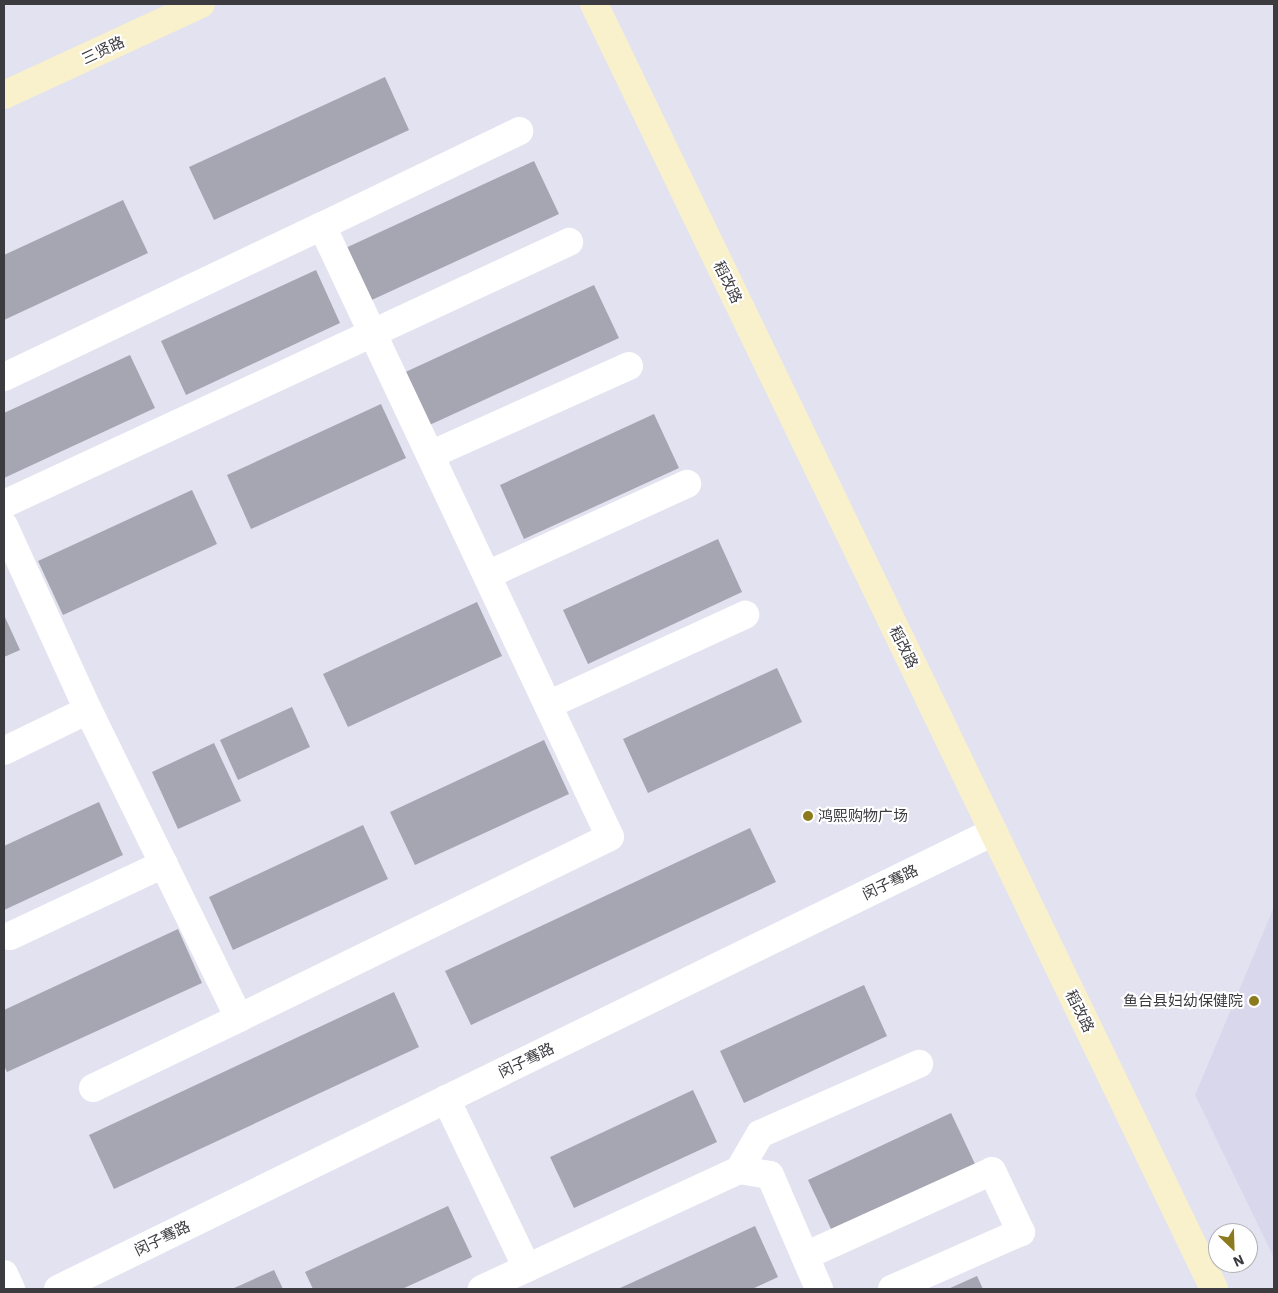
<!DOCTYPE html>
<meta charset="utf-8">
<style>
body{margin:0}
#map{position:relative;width:1278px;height:1293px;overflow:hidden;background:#e3e2f0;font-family:"IBM Plex Sans","Noto Sans SC",sans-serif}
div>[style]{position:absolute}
.built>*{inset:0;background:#d9d7ec}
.building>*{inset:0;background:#a6a5b2}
.minor>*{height:28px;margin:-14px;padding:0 14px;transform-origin:14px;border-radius:14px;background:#fff}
.tertiary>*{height:28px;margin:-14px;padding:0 14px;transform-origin:14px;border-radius:14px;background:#fff}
.secondary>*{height:28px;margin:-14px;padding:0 14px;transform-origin:14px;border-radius:14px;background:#f8f1cc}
.dots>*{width:14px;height:14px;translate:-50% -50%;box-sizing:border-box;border:2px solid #fff;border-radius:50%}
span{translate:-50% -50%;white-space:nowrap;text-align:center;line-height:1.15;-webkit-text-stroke:4px #fff;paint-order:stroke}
.street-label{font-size:15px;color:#3b3b40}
.poi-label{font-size:15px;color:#3b3b40}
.left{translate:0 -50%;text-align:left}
.right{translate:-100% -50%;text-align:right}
.frame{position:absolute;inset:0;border:5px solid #3b3b40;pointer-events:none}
.north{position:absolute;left:1208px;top:1223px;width:50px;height:50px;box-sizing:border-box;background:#fff;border:1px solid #b1b1b3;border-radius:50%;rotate:156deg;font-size:14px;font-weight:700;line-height:20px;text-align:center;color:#3b3b40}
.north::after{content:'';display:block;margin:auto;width:18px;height:22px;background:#8c7a1f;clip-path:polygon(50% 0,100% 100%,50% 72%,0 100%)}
</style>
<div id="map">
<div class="built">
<i style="clip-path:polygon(1274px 907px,1274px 1258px,1195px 1095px)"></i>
</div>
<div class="building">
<i style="clip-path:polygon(385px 77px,409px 130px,214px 220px,189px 167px)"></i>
<i style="clip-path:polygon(534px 161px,559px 214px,363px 304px,339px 251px)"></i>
<i style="clip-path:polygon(123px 200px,148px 253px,4px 320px,4px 255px)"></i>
<i style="clip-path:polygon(316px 270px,340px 323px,186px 395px,161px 341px)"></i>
<i style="clip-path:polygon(594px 285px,619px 338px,423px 428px,399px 375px)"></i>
<i style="clip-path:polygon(130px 355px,155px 408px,4px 478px,4px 413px)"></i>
<i style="clip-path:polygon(381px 404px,406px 458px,251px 529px,227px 475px)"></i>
<i style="clip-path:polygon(654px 414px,679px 468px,524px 539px,500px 485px)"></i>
<i style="clip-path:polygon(192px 490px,217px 544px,63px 615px,38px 561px)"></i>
<i style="clip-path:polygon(718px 539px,742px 592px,588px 664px,563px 610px)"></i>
<i style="clip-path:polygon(477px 602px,502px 656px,348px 727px,323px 674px)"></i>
<i style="clip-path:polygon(4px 615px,20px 650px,4px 657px)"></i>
<i style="clip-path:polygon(777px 668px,802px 722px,648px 793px,623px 739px)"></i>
<i style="clip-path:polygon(292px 707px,310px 747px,238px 780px,220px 740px)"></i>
<i style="clip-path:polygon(544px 740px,569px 794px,415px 865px,390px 812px)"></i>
<i style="clip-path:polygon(214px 743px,241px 801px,178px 829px,152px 772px)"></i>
<i style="clip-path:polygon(99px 802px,123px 855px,4px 910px,4px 846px)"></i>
<i style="clip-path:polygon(363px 825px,388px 879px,233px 950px,209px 897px)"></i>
<i style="clip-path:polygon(750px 828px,776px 882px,471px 1025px,445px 971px)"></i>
<i style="clip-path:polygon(178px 929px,202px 983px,7px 1072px,4px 1066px,4px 1010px)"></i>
<i style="clip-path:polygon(864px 985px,887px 1036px,744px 1103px,720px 1051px)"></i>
<i style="clip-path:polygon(394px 992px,419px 1047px,114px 1189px,89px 1135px)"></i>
<i style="clip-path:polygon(693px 1090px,717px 1142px,574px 1208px,550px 1157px)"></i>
<i style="clip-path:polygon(951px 1113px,975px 1164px,832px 1231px,808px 1180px)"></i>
<i style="clip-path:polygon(448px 1206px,472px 1257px,402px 1289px,313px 1289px,305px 1272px)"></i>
<i style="clip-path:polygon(755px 1226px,778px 1277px,752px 1289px,618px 1289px)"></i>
<i style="clip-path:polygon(274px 1270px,283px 1289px,232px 1289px)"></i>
<i style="clip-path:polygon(977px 1276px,983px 1289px,948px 1289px)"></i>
</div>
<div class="minor">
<i style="left:322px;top:226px;width:219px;rotate:-25.7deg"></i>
<i style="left:4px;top:377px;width:352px;rotate:-25.4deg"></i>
<i style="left:322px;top:226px;width:675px;rotate:64.76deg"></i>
<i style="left:610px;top:837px;width:413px;rotate:154deg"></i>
<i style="left:239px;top:1018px;width:343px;rotate:-116.1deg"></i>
<i style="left:88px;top:710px;width:202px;rotate:-114.5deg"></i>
<i style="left:430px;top:455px;width:218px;rotate:-24.1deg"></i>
<i style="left:4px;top:504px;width:623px;rotate:-24.88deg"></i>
<i style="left:487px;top:575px;width:220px;rotate:-24.5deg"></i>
<i style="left:548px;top:705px;width:217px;rotate:-24.6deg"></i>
<i style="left:4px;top:751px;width:93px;rotate:-26deg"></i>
<i style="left:10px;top:936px;width:170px;rotate:-25.1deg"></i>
<i style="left:93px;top:1088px;width:162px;rotate:-25.6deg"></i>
<i style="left:446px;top:1099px;width:187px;rotate:64.4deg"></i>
<i style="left:527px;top:1268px;width:50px;rotate:155deg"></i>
<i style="left:739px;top:1170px;width:42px;rotate:-59.7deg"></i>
<i style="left:760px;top:1134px;width:174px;rotate:-23.8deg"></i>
<i style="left:805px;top:1256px;width:205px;rotate:-24.4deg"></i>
<i style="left:992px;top:1171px;width:68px;rotate:64.6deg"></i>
<i style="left:1021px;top:1232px;width:141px;rotate:156.2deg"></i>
<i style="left:527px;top:1268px;width:234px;rotate:-24.8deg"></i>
<i style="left:739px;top:1170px;width:31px;rotate:9deg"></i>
<i style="left:770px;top:1175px;width:124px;rotate:66.7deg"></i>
</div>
<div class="tertiary">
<i style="left:4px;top:1274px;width:17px;rotate:65deg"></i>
<i style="left:58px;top:1289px;width:1041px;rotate:-26.05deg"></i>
</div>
<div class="secondary">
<i style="left:594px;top:4px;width:1427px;rotate:64.24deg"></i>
<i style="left:4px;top:95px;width:217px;rotate:-24.8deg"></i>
</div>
<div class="dots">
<i style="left:808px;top:816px;background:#8c7a1f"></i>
<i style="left:1254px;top:1001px;background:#8c7a1f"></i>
</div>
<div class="street-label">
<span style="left:103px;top:50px;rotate:-25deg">三贤路</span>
<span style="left:728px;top:282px;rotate:64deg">稻改路</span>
<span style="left:904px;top:647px;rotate:64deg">稻改路</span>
<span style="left:890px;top:882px;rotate:-26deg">闵子骞路</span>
<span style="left:1080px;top:1011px;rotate:64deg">稻改路</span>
<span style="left:526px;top:1060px;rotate:-26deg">闵子骞路</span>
<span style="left:162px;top:1238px;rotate:-26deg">闵子骞路</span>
</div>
<div class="poi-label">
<span class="left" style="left:818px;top:816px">鸿熙购物广场</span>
<span class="right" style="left:1243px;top:1001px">鱼台县妇幼保健院</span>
</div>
<div class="frame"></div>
<div class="north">N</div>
</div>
